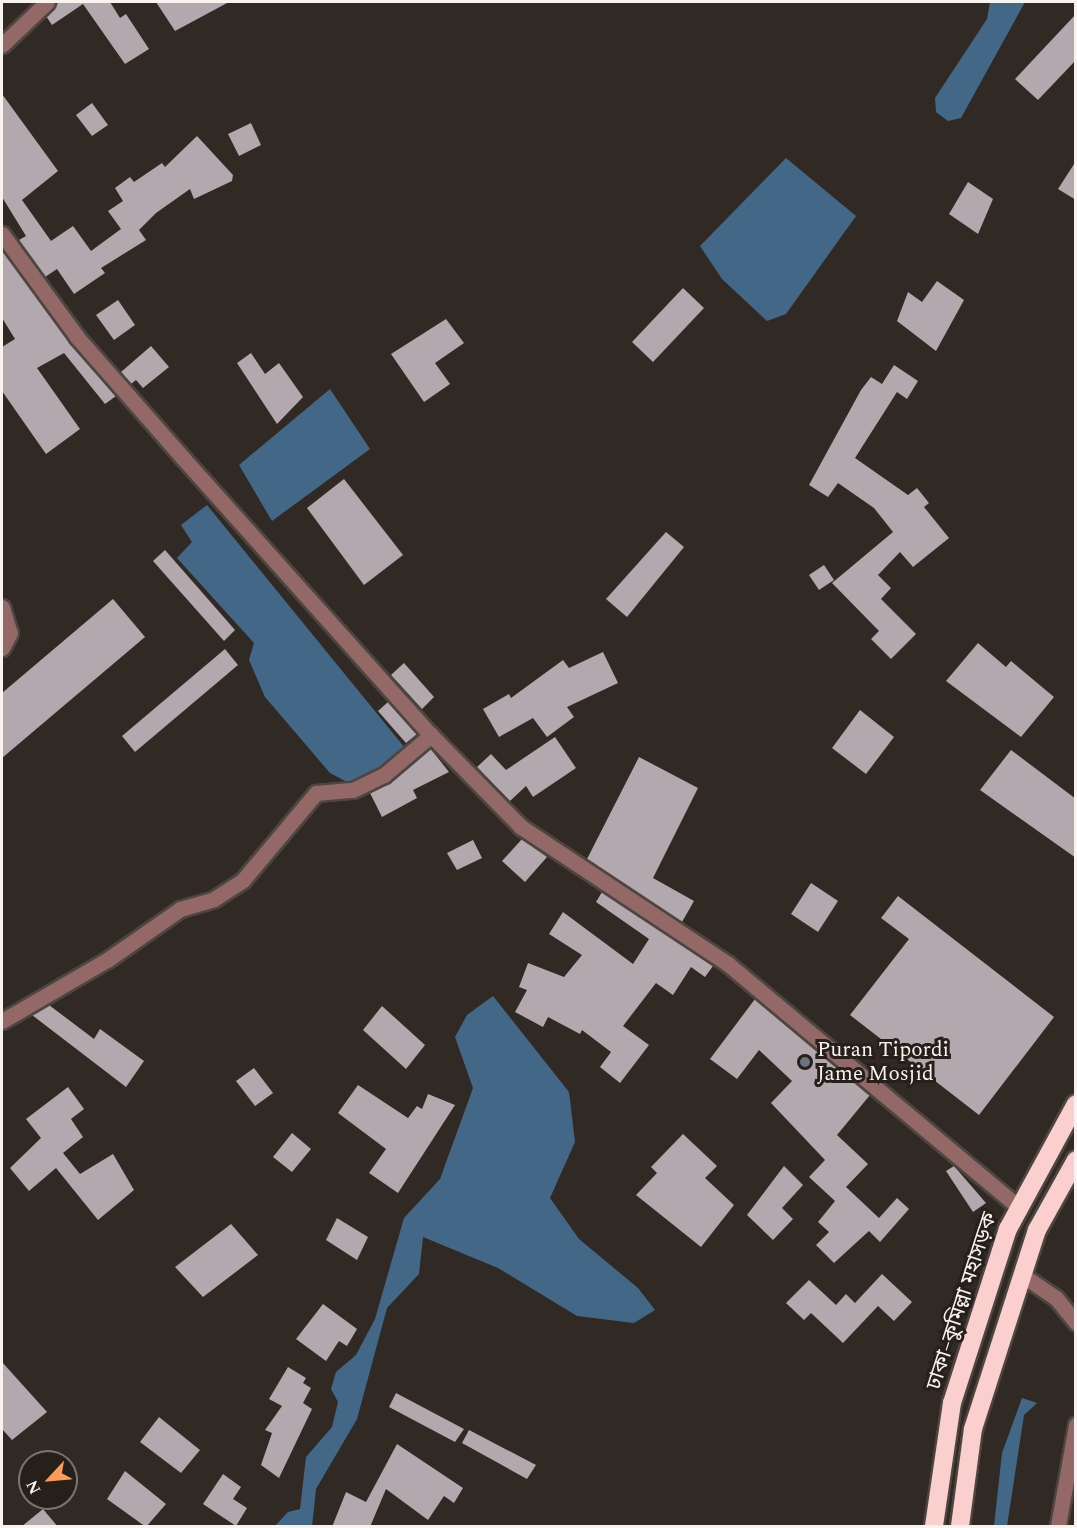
<!DOCTYPE html>
<meta charset="utf-8">
<style>
body{margin:0}
#map{position:relative;width:1077px;height:1528px;overflow:hidden;background:#312a24;font-family:Spectral,"Noto Sans Bengali",serif}
div>[style]{position:absolute}
.water>*{inset:0;background:#436887}
.building>*{inset:0;background:#b2a8ae}
.roads{filter:drop-shadow(2px 0 #4d4640) drop-shadow(-2px 0 #4d4640) drop-shadow(0 2px #4d4640) drop-shadow(0 -2px #4d4640)}
.minor>*{height:15px;margin:-7.5px;padding:0 7.5px;transform-origin:7.5px;border-radius:7.5px;background:#936867}
.highway>*{height:18px;margin:-9px;padding:0 9px;transform-origin:9px;border-radius:9px;background:#fbcfce}
.dots>*{width:16px;height:16px;translate:-50% -50%;box-sizing:border-box;border:3px solid #27201a;border-radius:50%}
span{translate:-50% -50%;white-space:nowrap;text-align:center;line-height:1.15;-webkit-text-stroke:6px #27201a;paint-order:stroke}
.poi-label{font-size:21px;color:#f8f3ef}
.left{translate:0 -50%;text-align:left}
.street-label{font-size:21px;color:#f8f3ef}
.frame{position:absolute;inset:0;border:3px solid #f8f3ef;pointer-events:none}
.north{position:absolute;left:18px;top:1450px;width:60px;height:60px;box-sizing:border-box;background:#27201a;border:2px solid #7b746f;border-radius:50%;rotate:244deg;font-size:16px;font-weight:700;line-height:24px;text-align:center;color:#f8f3ef}
.north::after{content:'';display:block;margin:auto;width:21px;height:27px;background:#fd9c56;clip-path:polygon(50% 0,100% 100%,50% 72%,0 100%)}
</style>
<div id="map">
<div class="water">
<i style="clip-path:polygon(990px 2px,1025px 2px,961px 118px,948px 121px,936px 112px,935px 98px,987px 19px)"></i>
<i style="clip-path:polygon(786px 158px,856px 216px,786px 314px,767px 321px,722px 279px,700px 246px)"></i>
<i style="clip-path:polygon(330px 389px,370px 449px,272px 521px,239px 465px)"></i>
<i style="clip-path:polygon(207px 505px,405px 748px,378px 768px,351px 784px,330px 773px,265px 697px,249px 660px,254px 643px,177px 558px,192px 542px,181px 525px)"></i>
<i style="clip-path:polygon(493px 996px,569px 1092px,575px 1142px,550px 1198px,579px 1239px,638px 1288px,655px 1310px,634px 1323px,577px 1316px,498px 1268px,423px 1237px,419px 1274px,387px 1308px,357px 1419px,316px 1489px,312px 1526px,275px 1526px,288px 1512px,300px 1509px,306px 1457px,332px 1427px,338px 1402px,331px 1389px,336px 1372px,356px 1355px,375px 1319px,404px 1218px,440px 1179px,473px 1088px,455px 1037px,467px 1015px)"></i>
<i style="clip-path:polygon(1022px 1398px,1037px 1403px,1024px 1415px,1007px 1526px,994px 1526px,1002px 1453px)"></i>
</div>
<div class="building">
<i style="clip-path:polygon(59px 2px,110px 2px,120px 18px,126px 14px,149px 49px,125px 64px,83px 4px,52px 25px,46px 16px)"></i>
<i style="clip-path:polygon(156px 2px,229px 2px,175px 31px)"></i>
<i style="clip-path:polygon(1076px 14px,1076px 60px,1038px 100px,1015px 79px)"></i>
<i style="clip-path:polygon(2px 94px,58px 171px,22px 200px,51px 241px,73px 226px,91px 251px,121px 229px,108px 211px,123px 201px,115px 188px,130px 177px,134px 182px,162px 163px,165px 167px,197px 136px,233px 175px,232px 181px,194px 199px,190px 189px,156px 213px,139px 230px,146px 240px,101px 268px,105px 273px,74px 294px,57px 269px,45px 277px,19px 240px,26px 236px,2px 197px)"></i>
<i style="clip-path:polygon(92px 103px,108px 125px,92px 136px,76px 115px)"></i>
<i style="clip-path:polygon(251px 123px,261px 145px,239px 156px,228px 134px)"></i>
<i style="clip-path:polygon(1076px 161px,1076px 200px,1058px 189px)"></i>
<i style="clip-path:polygon(968px 182px,993px 199px,978px 234px,949px 214px)"></i>
<i style="clip-path:polygon(3px 252px,116px 396px,105px 404px,64px 353px,37px 368px,80px 429px,46px 454px,2px 391px,2px 347px,15px 339px,2px 318px)"></i>
<i style="clip-path:polygon(937px 281px,964px 300px,936px 351px,897px 321px,908px 292px,922px 302px)"></i>
<i style="clip-path:polygon(683px 288px,704px 308px,653px 362px,632px 342px)"></i>
<i style="clip-path:polygon(118px 300px,135px 325px,114px 340px,96px 315px)"></i>
<i style="clip-path:polygon(446px 319px,464px 343px,435px 363px,450px 384px,424px 402px,391px 354px)"></i>
<i style="clip-path:polygon(151px 346px,169px 367px,143px 388px,136px 380px,131px 384px,121px 372px)"></i>
<i style="clip-path:polygon(251px 353px,265px 374px,279px 363px,303px 397px,277px 424px,237px 363px)"></i>
<i style="clip-path:polygon(894px 365px,918px 381px,907px 399px,897px 392px,855px 458px,908px 495px,917px 488px,929px 503px,924px 507px,949px 538px,913px 567px,900px 552px,878px 575px,891px 588px,881px 599px,916px 634px,891px 659px,871px 639px,879px 631px,832px 583px,893px 532px,874px 508px,838px 483px,828px 497px,809px 485px,861px 390px,871px 377px,882px 384px)"></i>
<i style="clip-path:polygon(344px 479px,403px 555px,364px 585px,307px 508px)"></i>
<i style="clip-path:polygon(666px 532px,684px 547px,627px 617px,606px 599px)"></i>
<i style="clip-path:polygon(165px 550px,235px 630px,224px 641px,153px 561px)"></i>
<i style="clip-path:polygon(824px 565px,834px 580px,819px 590px,809px 575px)"></i>
<i style="clip-path:polygon(113px 599px,145px 637px,2px 758px,2px 693px)"></i>
<i style="clip-path:polygon(978px 643px,1006px 667px,1011px 661px,1054px 697px,1021px 737px,946px 681px)"></i>
<i style="clip-path:polygon(225px 649px,238px 665px,135px 752px,122px 736px)"></i>
<i style="clip-path:polygon(603px 652px,618px 683px,567px 707px,574px 717px,547px 737px,533px 718px,499px 737px,483px 709px,509px 694px,511px 698px,563px 660px,569px 668px)"></i>
<i style="clip-path:polygon(404px 663px,434px 697px,422px 709px,391px 675px)"></i>
<i style="clip-path:polygon(388px 702px,417px 734px,406px 743px,378px 711px)"></i>
<i style="clip-path:polygon(860px 710px,894px 737px,866px 774px,832px 748px)"></i>
<i style="clip-path:polygon(555px 737px,576px 768px,533px 797px,526px 786px,510px 801px,477px 767px,491px 754px,506px 770px)"></i>
<i style="clip-path:polygon(430px 748px,449px 772px,413px 790px,417px 798px,382px 817px,370px 793px)"></i>
<i style="clip-path:polygon(1011px 750px,1076px 799px,1076px 858px,980px 790px)"></i>
<i style="clip-path:polygon(639px 757px,698px 788px,653px 878px,694px 901px,682px 922px,587px 859px)"></i>
<i style="clip-path:polygon(522px 839px,547px 857px,525px 882px,502px 861px)"></i>
<i style="clip-path:polygon(473px 840px,482px 858px,457px 870px,447px 853px)"></i>
<i style="clip-path:polygon(811px 883px,838px 901px,818px 932px,791px 914px)"></i>
<i style="clip-path:polygon(602px 892px,713px 966px,705px 977px,691px 967px,673px 995px,656px 983px,623px 1026px,649px 1045px,620px 1083px,600px 1067px,611px 1052px,582px 1030px,580px 1034px,548px 1017px,543px 1027px,515px 1012px,527px 990px,519px 987px,528px 963px,564px 977px,582px 955px,549px 934px,563px 912px,633px 964px,649px 939px,596px 902px)"></i>
<i style="clip-path:polygon(898px 896px,1054px 1017px,979px 1115px,850px 1015px,909px 939px,881px 918px)"></i>
<i style="clip-path:polygon(755px 999px,870px 1095px,837px 1135px,868px 1164px,846px 1187px,879px 1218px,897px 1198px,909px 1209px,880px 1242px,869px 1231px,834px 1263px,816px 1245px,829px 1232px,818px 1222px,835px 1201px,809px 1177px,825px 1160px,771px 1103px,792px 1081px,759px 1050px,737px 1079px,710px 1059px)"></i>
<i style="clip-path:polygon(49px 1005px,94px 1039px,100px 1029px,144px 1061px,126px 1087px,32px 1015px)"></i>
<i style="clip-path:polygon(382px 1006px,425px 1045px,406px 1069px,363px 1030px)"></i>
<i style="clip-path:polygon(254px 1068px,273px 1093px,255px 1106px,236px 1081px)"></i>
<i style="clip-path:polygon(358px 1085px,408px 1118px,417px 1106px,422px 1109px,428px 1094px,455px 1105px,398px 1193px,369px 1173px,386px 1149px,338px 1113px)"></i>
<i style="clip-path:polygon(68px 1087px,84px 1109px,71px 1119px,83px 1137px,63px 1153px,80px 1174px,113px 1154px,134px 1190px,98px 1220px,56px 1168px,29px 1191px,10px 1168px,41px 1138px,26px 1119px)"></i>
<i style="clip-path:polygon(292px 1133px,311px 1149px,292px 1172px,273px 1157px)"></i>
<i style="clip-path:polygon(683px 1134px,717px 1166px,705px 1178px,734px 1205px,701px 1247px,636px 1195px,657px 1173px,651px 1167px)"></i>
<i style="clip-path:polygon(784px 1166px,803px 1185px,782px 1208px,793px 1219px,773px 1240px,747px 1215px)"></i>
<i style="clip-path:polygon(954px 1166px,986px 1203px,973px 1212px,946px 1171px)"></i>
<i style="clip-path:polygon(337px 1218px,368px 1237px,357px 1260px,326px 1240px)"></i>
<i style="clip-path:polygon(231px 1224px,258px 1255px,203px 1297px,175px 1267px)"></i>
<i style="clip-path:polygon(882px 1274px,912px 1302px,894px 1321px,878px 1306px,843px 1343px,811px 1313px,804px 1320px,786px 1303px,809px 1280px,836px 1305px,846px 1294px,855px 1303px)"></i>
<i style="clip-path:polygon(323px 1304px,357px 1329px,347px 1346px,339px 1341px,326px 1361px,296px 1339px)"></i>
<i style="clip-path:polygon(2px 1362px,47px 1412px,12px 1440px,2px 1429px)"></i>
<i style="clip-path:polygon(288px 1367px,306px 1378px,303px 1383px,311px 1388px,303px 1403px,312px 1409px,279px 1478px,261px 1465px,272px 1433px,265px 1430px,282px 1406px,269px 1399px)"></i>
<i style="clip-path:polygon(396px 1393px,464px 1429px,455px 1442px,389px 1407px)"></i>
<i style="clip-path:polygon(159px 1417px,200px 1450px,181px 1473px,140px 1442px)"></i>
<i style="clip-path:polygon(469px 1430px,536px 1465px,527px 1479px,462px 1443px)"></i>
<i style="clip-path:polygon(397px 1444px,463px 1488px,454px 1503px,444px 1496px,428px 1520px,386px 1489px,370px 1527px,332px 1527px,346px 1492px,366px 1502px)"></i>
<i style="clip-path:polygon(125px 1471px,166px 1504px,146px 1527px,107px 1499px)"></i>
<i style="clip-path:polygon(223px 1474px,241px 1487px,233px 1499px,247px 1508px,236px 1526px,203px 1504px)"></i>
<i style="clip-path:polygon(43px 1509px,58px 1527px,21px 1527px)"></i>
</div>
<div class="roads">
<div class="minor">
<i style="left:2px;top:45px;width:62px;rotate:-43.7deg"></i>
<i style="left:2px;top:234px;width:127px;rotate:53.9deg"></i>
<i style="left:77px;top:337px;width:161px;rotate:48.8deg"></i>
<i style="left:183px;top:458px;width:372px;rotate:48.2deg"></i>
<i style="left:431px;top:735px;width:129px;rotate:45.6deg"></i>
<i style="left:521px;top:827px;width:248px;rotate:33.5deg"></i>
<i style="left:728px;top:964px;width:377px;rotate:39.9deg"></i>
<i style="left:2px;top:607px;width:27px;rotate:73deg"></i>
<i style="left:10px;top:633px;width:17px;rotate:118deg"></i>
<i style="left:2px;top:1021px;width:121px;rotate:-30.2deg"></i>
<i style="left:107px;top:960px;width:89px;rotate:-34.9deg"></i>
<i style="left:180px;top:909px;width:35px;rotate:-16deg"></i>
<i style="left:214px;top:899px;width:35px;rotate:-33deg"></i>
<i style="left:243px;top:880px;width:114px;rotate:-50deg"></i>
<i style="left:316px;top:793px;width:37px;rotate:-5deg"></i>
<i style="left:353px;top:790px;width:34px;rotate:-26deg"></i>
<i style="left:384px;top:775px;width:62px;rotate:-40.4deg"></i>
<i style="left:1022px;top:1275px;width:41px;rotate:34.1deg"></i>
<i style="left:1056px;top:1298px;width:32px;rotate:51deg"></i>
<i style="left:1058px;top:1526px;width:103px;rotate:-79.9deg"></i>
</div>
<div class="highway">
<i style="left:934px;top:1526px;width:124px;rotate:-81.7deg"></i>
<i style="left:952px;top:1403px;width:183px;rotate:-72.2deg"></i>
<i style="left:1008px;top:1229px;width:142px;rotate:-61.5deg"></i>
<i style="left:960px;top:1526px;width:98px;rotate:-82.4deg"></i>
<i style="left:973px;top:1429px;width:209px;rotate:-72.2deg"></i>
<i style="left:1037px;top:1230px;width:80px;rotate:-60.9deg"></i>
</div>
</div>
<div class="dots">
<i style="left:805px;top:1062px;background:#6b7280"></i>
</div>
<div class="poi-label">
<span class="left" style="left:817px;top:1062px">Puran Tipordi<br>Jame Mosjid</span>
</div>
<div class="street-label">
<span style="left:962px;top:1301px;rotate:-72deg">ঢাকা–কুমিল্লা মহাসড়ক</span>
</div>
<div class="frame"></div>
<div class="north">N</div>
</div>
